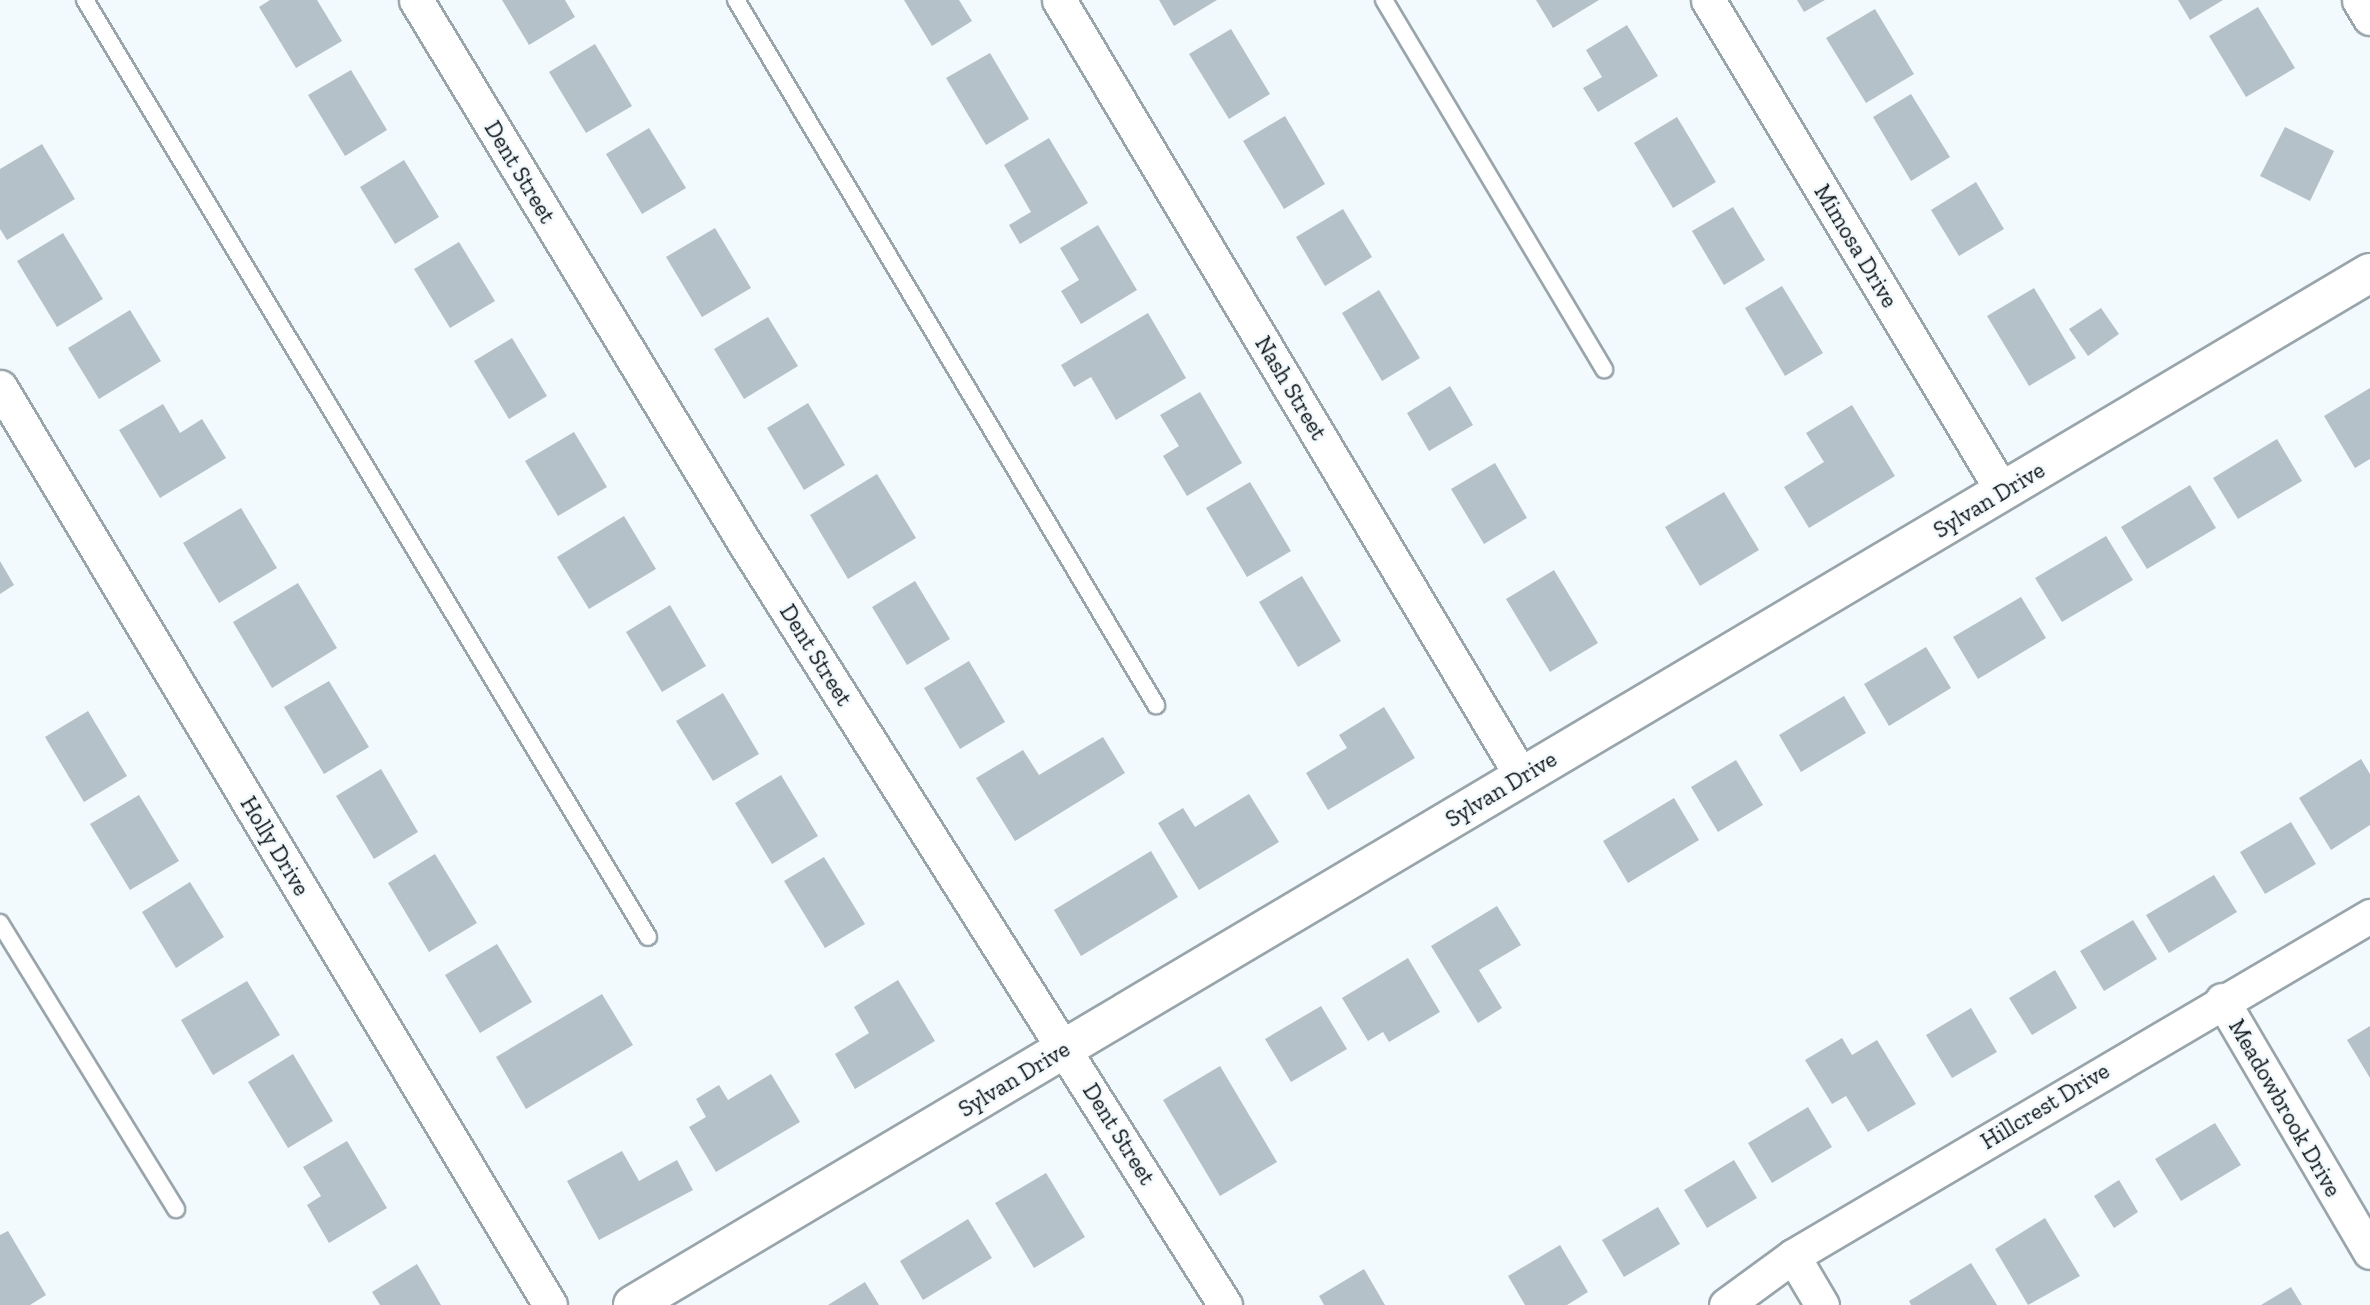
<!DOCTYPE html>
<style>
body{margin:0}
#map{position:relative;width:2370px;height:1305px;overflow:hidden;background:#f2fafe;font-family:"Zilla Slab",serif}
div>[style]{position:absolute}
.building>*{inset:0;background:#b5c1c8}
.roads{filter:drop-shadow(2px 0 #98a5ab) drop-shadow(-2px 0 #98a5ab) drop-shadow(0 2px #98a5ab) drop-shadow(0 -2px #98a5ab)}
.lane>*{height:16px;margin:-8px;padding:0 8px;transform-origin:8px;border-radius:8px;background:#fff}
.street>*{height:33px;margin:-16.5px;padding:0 16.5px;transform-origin:16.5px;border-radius:16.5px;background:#fff}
.secondary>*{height:38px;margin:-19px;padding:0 19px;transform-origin:19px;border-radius:19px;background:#fff}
span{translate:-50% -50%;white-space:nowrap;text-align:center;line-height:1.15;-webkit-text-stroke:5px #f2fafe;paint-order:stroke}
.street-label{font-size:23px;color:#0f1416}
</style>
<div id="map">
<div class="building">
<i style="clip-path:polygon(270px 0,317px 0,342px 41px,296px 68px,259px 7px)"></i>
<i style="clip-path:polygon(502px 0,565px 0,575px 17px,529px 45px)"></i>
<i style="clip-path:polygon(904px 0,959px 0,972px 21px,932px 46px)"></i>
<i style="clip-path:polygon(1159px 0,1217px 0,1174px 26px)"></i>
<i style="clip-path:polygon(1536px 0,1599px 0,1553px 28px)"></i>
<i style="clip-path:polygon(1797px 0,1825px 0,1804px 12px)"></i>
<i style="clip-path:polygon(2178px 0,2223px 0,2190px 20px)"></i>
<i style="clip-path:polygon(2258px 7px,2295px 68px,2246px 97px,2209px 36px)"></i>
<i style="clip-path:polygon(1875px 9px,1914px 74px,1866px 103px,1826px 38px)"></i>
<i style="clip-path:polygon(1627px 25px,1658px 76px,1598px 112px,1583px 88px,1602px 77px,1586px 50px)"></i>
<i style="clip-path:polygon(1231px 29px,1270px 94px,1229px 119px,1189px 54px)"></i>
<i style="clip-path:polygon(595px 44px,632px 106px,586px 133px,549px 72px)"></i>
<i style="clip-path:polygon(990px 53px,1029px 119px,986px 145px,946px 78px)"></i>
<i style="clip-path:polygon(351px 70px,387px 130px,345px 156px,308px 95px)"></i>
<i style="clip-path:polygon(1911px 94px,1950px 157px,1911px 181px,1873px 117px)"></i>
<i style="clip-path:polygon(1285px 116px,1325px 184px,1284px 209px,1243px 141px)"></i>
<i style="clip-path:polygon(1677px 117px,1716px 182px,1673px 208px,1634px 143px)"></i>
<i style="clip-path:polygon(2285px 127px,2334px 151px,2310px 201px,2260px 176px)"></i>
<i style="clip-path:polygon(649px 128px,686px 188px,642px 214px,606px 154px)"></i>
<i style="clip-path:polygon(1049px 138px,1088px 203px,1020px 244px,1009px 225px,1031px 212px,1004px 165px)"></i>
<i style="clip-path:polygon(42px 144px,75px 199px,7px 240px,0 229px,0 169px)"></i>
<i style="clip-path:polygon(404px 160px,439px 217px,395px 244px,360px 187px)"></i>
<i style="clip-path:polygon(1976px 182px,2004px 229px,1959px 256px,1931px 210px)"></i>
<i style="clip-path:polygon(1733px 207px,1765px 260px,1724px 285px,1692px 231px)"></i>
<i style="clip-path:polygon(1343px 209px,1372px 257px,1325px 286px,1296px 237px)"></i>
<i style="clip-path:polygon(1098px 225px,1137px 290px,1081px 324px,1061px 291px,1079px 280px,1060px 248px)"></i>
<i style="clip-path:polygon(715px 228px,751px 288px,702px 317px,666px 257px)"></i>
<i style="clip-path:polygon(63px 233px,103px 299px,57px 327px,17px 261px)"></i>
<i style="clip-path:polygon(459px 242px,495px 301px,450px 328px,414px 269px)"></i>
<i style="clip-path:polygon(1782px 286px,1823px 353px,1785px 376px,1745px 308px)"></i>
<i style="clip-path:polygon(2034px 288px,2076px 358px,2029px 386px,1987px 316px)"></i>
<i style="clip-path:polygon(1379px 290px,1420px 358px,1382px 381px,1342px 313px)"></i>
<i style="clip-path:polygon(2101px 308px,2119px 334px,2088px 356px,2069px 329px)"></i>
<i style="clip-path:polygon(130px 310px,161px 361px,99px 399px,68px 348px)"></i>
<i style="clip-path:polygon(1148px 313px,1186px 378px,1116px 420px,1091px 377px,1074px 387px,1061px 365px)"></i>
<i style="clip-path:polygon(768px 317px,798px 366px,744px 399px,714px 349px)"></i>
<i style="clip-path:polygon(512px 338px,547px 396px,509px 419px,474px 361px)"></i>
<i style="clip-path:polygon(1450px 386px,1473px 425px,1429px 451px,1407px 413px)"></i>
<i style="clip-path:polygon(2370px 388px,2370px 459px,2355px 468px,2324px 416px)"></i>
<i style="clip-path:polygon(1200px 392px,1242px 463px,1187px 496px,1163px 456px,1179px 446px,1160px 415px)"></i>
<i style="clip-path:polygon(808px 403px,845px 465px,804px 490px,767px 428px)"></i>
<i style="clip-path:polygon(163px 404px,180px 433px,202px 419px,226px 458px,160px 498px,119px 430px)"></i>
<i style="clip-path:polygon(1852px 405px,1895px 476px,1809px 528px,1784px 487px,1824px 462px,1806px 433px)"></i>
<i style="clip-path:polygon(574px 432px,607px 487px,558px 516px,525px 461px)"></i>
<i style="clip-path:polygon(2277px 439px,2302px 481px,2238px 519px,2213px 478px)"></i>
<i style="clip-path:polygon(1495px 463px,1527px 518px,1484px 544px,1451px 489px)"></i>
<i style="clip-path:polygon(877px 474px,916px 538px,848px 579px,810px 515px)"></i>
<i style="clip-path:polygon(1250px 482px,1291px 551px,1247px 577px,1206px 508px)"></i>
<i style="clip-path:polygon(2190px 485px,2216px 528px,2147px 569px,2121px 527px)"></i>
<i style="clip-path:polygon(1724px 492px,1759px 550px,1700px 586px,1665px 527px)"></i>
<i style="clip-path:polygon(241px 508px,277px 568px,219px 603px,183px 543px)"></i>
<i style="clip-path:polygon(624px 516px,656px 569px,589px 609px,557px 557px)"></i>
<i style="clip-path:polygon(2106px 536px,2133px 580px,2062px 622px,2035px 578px)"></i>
<i style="clip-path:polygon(0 561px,14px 585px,0 594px)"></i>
<i style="clip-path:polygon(1554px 570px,1598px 643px,1550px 672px,1506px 599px)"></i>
<i style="clip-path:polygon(1302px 576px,1341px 641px,1298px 667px,1259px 602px)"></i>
<i style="clip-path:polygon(915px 581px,950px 639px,907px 665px,872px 607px)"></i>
<i style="clip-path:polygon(298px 583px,337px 648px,272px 688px,233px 622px)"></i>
<i style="clip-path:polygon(2021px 597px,2046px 638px,1978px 679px,1953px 637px)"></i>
<i style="clip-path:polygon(670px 605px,706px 666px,662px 692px,626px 632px)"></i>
<i style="clip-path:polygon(1926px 647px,1951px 688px,1889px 726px,1864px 684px)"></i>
<i style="clip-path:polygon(969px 661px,1005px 722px,960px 749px,924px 688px)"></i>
<i style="clip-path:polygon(329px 681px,369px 747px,324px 774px,284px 707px)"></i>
<i style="clip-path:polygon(723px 693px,759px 754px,713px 781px,676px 721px)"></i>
<i style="clip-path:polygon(1844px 696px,1866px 733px,1801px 772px,1779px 735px)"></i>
<i style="clip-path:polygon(1384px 707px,1415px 758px,1328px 810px,1306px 773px,1347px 748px,1339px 735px)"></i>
<i style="clip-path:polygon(88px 711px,127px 776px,84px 802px,45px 737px)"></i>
<i style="clip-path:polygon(1103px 737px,1125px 773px,1015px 841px,976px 778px,1023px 750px,1039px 775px)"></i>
<i style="clip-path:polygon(2361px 759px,2370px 774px,2370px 825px,2331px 850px,2299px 798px)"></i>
<i style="clip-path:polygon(1736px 760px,1763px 805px,1718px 832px,1691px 787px)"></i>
<i style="clip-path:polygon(381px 769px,418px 832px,374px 859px,336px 796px)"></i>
<i style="clip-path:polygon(781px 775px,818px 836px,772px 864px,735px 803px)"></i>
<i style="clip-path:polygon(1249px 794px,1279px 842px,1199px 890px,1158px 823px,1183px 808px,1195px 827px)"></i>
<i style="clip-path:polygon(139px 795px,179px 861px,130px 890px,90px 824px)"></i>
<i style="clip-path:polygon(1674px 798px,1699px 840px,1628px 883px,1603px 841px)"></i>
<i style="clip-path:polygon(2291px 822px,2316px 864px,2265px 894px,2240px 852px)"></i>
<i style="clip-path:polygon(1151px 851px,1178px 897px,1081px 956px,1054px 910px)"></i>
<i style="clip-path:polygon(435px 854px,477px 923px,429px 952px,388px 883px)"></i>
<i style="clip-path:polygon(824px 857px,865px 924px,825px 948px,784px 881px)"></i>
<i style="clip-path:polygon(2214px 875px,2237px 912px,2169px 953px,2146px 915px)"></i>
<i style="clip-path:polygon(190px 882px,224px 937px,176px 968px,142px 912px)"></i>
<i style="clip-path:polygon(1497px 906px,1521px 945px,1479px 970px,1502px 1008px,1478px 1023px,1431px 946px)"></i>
<i style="clip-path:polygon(2133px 920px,2157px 959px,2104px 991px,2080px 951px)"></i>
<i style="clip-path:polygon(497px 944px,532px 1002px,480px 1033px,445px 975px)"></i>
<i style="clip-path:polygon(1408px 958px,1440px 1012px,1389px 1042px,1383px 1032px,1368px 1041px,1342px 998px)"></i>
<i style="clip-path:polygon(2055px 970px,2077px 1008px,2032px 1035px,2009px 998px)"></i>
<i style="clip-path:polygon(898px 980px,935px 1041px,855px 1089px,835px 1054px,869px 1033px,854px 1007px)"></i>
<i style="clip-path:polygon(247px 981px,280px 1035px,213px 1075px,181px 1020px)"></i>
<i style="clip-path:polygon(602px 994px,633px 1045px,526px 1109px,496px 1057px)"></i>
<i style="clip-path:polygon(1321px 1006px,1347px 1049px,1291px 1082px,1265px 1039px)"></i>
<i style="clip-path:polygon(1971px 1008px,1997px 1052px,1952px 1078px,1926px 1035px)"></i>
<i style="clip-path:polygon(2370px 1026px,2370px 1078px,2347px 1040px)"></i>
<i style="clip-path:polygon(1842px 1038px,1852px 1055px,1877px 1040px,1916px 1104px,1868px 1132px,1846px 1096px,1832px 1104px,1805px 1060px)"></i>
<i style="clip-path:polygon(293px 1054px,333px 1121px,288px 1148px,248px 1082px)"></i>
<i style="clip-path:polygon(1220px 1066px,1277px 1162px,1220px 1196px,1163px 1100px)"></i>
<i style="clip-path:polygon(771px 1074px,800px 1122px,716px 1172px,689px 1127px,706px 1117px,696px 1099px,719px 1085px,728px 1100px)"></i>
<i style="clip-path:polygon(1808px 1107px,1832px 1147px,1772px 1183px,1748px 1143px)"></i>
<i style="clip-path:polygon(2215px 1123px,2241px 1165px,2181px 1201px,2155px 1159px)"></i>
<i style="clip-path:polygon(347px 1141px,387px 1208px,329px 1243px,307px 1205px,321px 1196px,303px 1167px)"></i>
<i style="clip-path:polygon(622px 1151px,639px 1181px,677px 1160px,693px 1190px,599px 1240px,567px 1181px)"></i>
<i style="clip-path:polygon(1734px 1160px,1757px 1198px,1707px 1228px,1684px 1190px)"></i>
<i style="clip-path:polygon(1046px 1173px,1085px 1237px,1034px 1268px,995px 1203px)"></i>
<i style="clip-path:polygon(2119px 1180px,2138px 1212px,2114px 1228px,2094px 1196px)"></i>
<i style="clip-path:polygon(1658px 1207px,1680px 1244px,1624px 1277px,1602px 1240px)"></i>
<i style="clip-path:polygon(2045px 1218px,2080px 1276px,2028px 1305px,1995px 1249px)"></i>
<i style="clip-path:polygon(968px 1219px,992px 1258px,923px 1300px,900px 1261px)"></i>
<i style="clip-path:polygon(8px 1231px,46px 1295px,30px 1305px,0 1305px,0 1235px)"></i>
<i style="clip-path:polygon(1560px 1245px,1588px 1292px,1567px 1305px,1525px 1305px,1508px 1276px)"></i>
<i style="clip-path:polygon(1971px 1263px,1997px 1305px,1911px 1305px,1909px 1301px)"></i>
<i style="clip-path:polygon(417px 1264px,441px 1305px,380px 1305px,372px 1292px)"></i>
<i style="clip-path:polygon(1364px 1269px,1385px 1305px,1324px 1305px,1319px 1296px)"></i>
<i style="clip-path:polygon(865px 1282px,879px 1305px,828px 1305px)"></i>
<i style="clip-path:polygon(2291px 1287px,2302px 1305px,2261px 1305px)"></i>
</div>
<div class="roads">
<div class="lane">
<i style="left:85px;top:0;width:1093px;rotate:59deg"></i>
<i style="left:736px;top:0;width:821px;rotate:59.22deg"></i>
<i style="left:1384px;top:0;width:430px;rotate:59.2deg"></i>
<i style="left:0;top:923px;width:336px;rotate:58.4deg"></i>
</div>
<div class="street">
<i style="left:416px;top:0;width:634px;rotate:58.82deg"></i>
<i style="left:744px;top:542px;width:902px;rotate:57.77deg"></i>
<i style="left:1059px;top:0;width:904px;rotate:59.21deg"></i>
<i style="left:1708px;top:0;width:574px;rotate:59.05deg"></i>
<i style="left:2359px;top:0;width:21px;rotate:59deg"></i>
<i style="left:0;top:387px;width:1070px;rotate:59.07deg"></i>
<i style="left:2222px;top:1000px;width:292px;rotate:59.6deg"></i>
<i style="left:1793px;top:1256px;width:57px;rotate:59.4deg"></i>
<i style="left:1726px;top:1305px;width:83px;rotate:-36.2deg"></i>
<i style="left:1793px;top:1256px;width:670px;rotate:-30.51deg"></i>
</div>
<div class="secondary">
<i style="left:633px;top:1305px;width:2020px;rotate:-30.72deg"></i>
</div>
</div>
<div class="street-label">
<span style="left:520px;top:172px;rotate:59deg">Dent Street</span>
<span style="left:1856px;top:246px;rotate:59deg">Mimosa Drive</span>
<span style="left:1291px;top:388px;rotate:59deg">Nash Street</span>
<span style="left:1989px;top:500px;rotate:-31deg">Sylvan Drive</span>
<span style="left:816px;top:655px;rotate:58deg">Dent Street</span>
<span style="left:1501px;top:789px;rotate:-31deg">Sylvan Drive</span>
<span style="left:275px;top:846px;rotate:59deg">Holly Drive</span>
<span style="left:1014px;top:1079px;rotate:-31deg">Sylvan Drive</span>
<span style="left:2045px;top:1106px;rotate:-31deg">Hillcrest Drive</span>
<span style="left:2285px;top:1108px;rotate:60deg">Meadowbrook Drive</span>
<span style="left:1119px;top:1134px;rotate:58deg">Dent Street</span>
</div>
</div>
